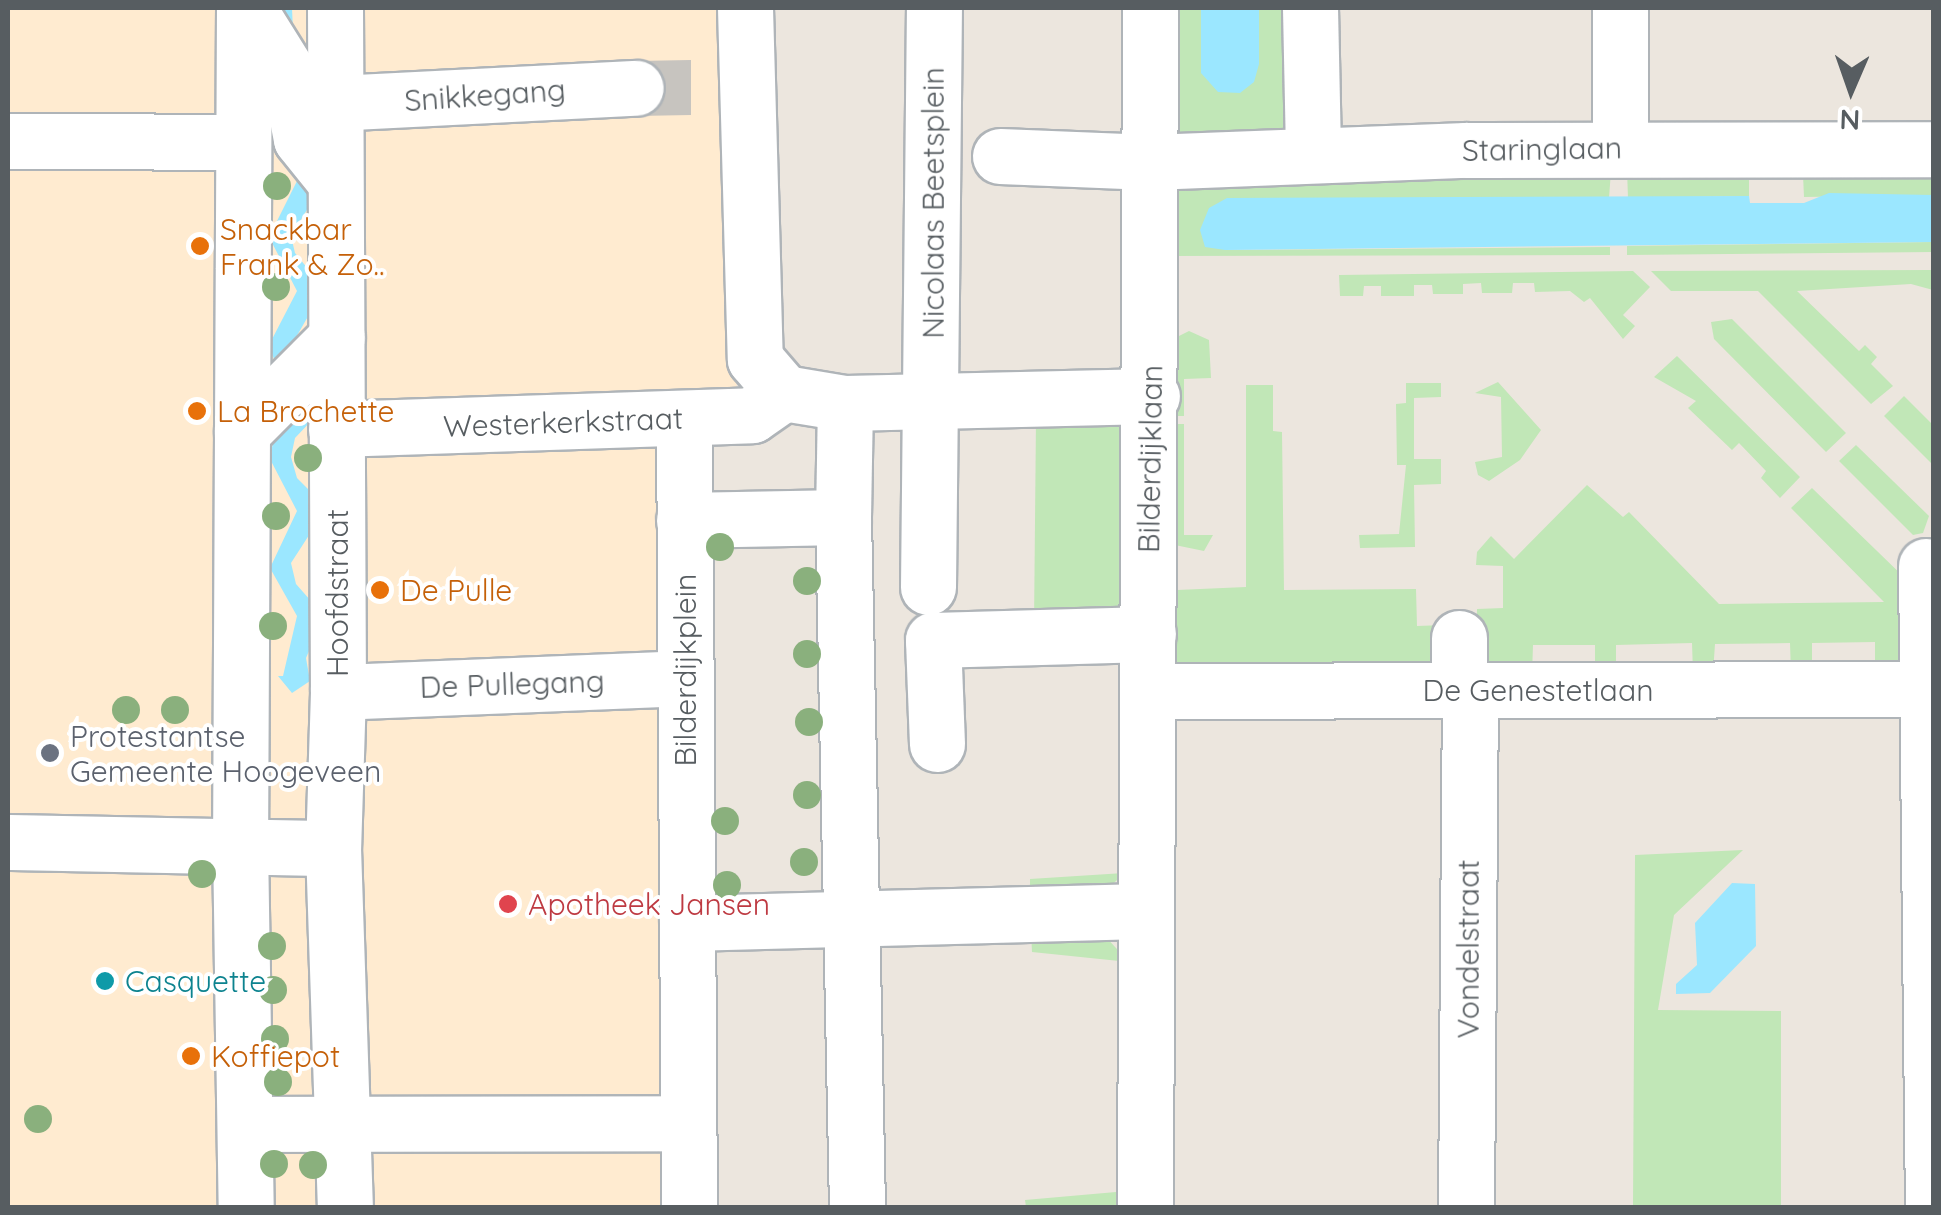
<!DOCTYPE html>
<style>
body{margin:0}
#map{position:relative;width:1941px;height:1215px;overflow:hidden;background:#ece6de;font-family:Quicksand,sans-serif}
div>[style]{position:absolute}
.commercial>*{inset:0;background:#ffebd0}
.green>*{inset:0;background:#c1e7b7}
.water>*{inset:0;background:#9be7ff}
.minor-tunnel>*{height:55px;margin-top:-27.5px;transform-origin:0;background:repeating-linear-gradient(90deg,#c7c4bf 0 55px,transparent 0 83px)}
.roads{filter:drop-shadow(2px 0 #afb4b8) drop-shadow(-2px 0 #afb4b8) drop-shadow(0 2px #afb4b8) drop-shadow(0 -2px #afb4b8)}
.minor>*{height:55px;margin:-27.5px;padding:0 27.5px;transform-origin:27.5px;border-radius:27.5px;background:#fff}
.trees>*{width:28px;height:28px;margin:-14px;border-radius:50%;background:#8ab07d}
.dots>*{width:28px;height:28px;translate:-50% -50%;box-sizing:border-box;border:5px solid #fff;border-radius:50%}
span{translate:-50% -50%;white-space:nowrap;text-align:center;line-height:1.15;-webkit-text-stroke:8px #fff;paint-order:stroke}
.street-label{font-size:30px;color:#575d61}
.food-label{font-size:30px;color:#c56008}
.left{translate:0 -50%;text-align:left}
.worship-label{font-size:30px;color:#5b616d}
.health-label{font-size:30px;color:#be3a42}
.culture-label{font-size:30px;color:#0d838f}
.frame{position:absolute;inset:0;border:10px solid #575d61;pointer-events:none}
.north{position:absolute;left:1801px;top:40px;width:100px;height:100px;-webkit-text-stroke:8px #fff;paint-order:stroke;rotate:182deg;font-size:28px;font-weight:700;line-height:40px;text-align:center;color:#575d61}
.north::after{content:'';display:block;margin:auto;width:35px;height:45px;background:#575d61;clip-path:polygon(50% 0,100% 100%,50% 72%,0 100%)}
</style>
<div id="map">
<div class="commercial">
<i style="clip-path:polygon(8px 8px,728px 8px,737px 406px,667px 412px,684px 1207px,8px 1207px)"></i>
</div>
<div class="green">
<i style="clip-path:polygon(1166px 8px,1201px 8px,1202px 73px,1259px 64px,1259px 8px,1298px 8px,1301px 105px,1284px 135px,1184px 137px,1175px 129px)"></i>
<i style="clip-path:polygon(1627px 170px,1749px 170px,1749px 196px,1628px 198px)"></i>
<i style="clip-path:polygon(1611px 171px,1609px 198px,1227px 198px,1225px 250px,1610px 247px,1610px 255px,1166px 256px,1168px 203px,1178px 187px)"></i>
<i style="clip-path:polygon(1933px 173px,1933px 195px,1804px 197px,1803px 175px)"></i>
<i style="clip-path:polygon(1933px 242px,1934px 252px,1627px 255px,1627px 246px)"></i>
<i style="clip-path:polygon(1933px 270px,1933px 290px,1911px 284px,1797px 291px,1859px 351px,1865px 345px,1877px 357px,1871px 364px,1893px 386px,1871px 404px,1758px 291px,1671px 291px,1651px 271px)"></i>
<i style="clip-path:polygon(1633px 271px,1650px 287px,1623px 315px,1635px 326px,1623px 339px,1590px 298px,1584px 302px,1570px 291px,1535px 292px,1534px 283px,1513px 283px,1512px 293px,1482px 293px,1481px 283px,1463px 284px,1463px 294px,1433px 294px,1432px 285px,1414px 285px,1414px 296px,1381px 296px,1381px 286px,1364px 286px,1363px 296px,1340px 296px,1339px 275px)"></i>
<i style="clip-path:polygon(1732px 319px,1846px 433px,1826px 452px,1714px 339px,1711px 322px)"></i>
<i style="clip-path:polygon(1189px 331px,1209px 340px,1211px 378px,1184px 379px,1184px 416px,1166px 416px,1173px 339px)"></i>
<i style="clip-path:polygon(1677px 356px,1800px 477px,1780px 498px,1761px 478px,1766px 471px,1739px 443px,1732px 450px,1688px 408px,1696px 401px,1654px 377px)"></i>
<i style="clip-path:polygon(1498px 382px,1541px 430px,1520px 460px,1489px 481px,1478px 475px,1475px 462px,1502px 457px,1501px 397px,1475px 393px)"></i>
<i style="clip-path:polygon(1406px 383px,1441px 383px,1441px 397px,1414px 398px,1414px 459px,1441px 459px,1441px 484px,1414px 485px,1415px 547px,1360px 548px,1359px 535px,1399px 534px,1406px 465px,1397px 465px,1396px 404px,1406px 403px)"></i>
<i style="clip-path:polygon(1246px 385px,1273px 385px,1273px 431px,1282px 432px,1284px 590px,1416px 589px,1417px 626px,1444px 625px,1431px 677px,1180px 670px,1168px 652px,1168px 600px,1177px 590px,1246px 587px)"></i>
<i style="clip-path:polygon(1904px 396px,1933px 425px,1933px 465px,1884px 416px)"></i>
<i style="clip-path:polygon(1115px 418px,1126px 427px,1127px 626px,1034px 625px,1036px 419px)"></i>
<i style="clip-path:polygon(1167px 424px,1184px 424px,1184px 535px,1213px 535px,1204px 551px,1170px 544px)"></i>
<i style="clip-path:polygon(1856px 445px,1929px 516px,1923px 533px,1913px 535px,1839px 461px)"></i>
<i style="clip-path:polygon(1587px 485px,1623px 517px,1629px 512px,1719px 604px,1884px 602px,1791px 508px,1812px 488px,1909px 582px,1905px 663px,1875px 672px,1875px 642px,1812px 643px,1812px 672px,1791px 673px,1790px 643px,1715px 644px,1713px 673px,1693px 673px,1692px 643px,1616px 645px,1616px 674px,1595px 674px,1595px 645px,1533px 645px,1532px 675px,1492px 675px,1476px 652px,1477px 609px,1503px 608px,1503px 566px,1476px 565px,1477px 552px,1491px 536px,1514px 559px)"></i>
<i style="clip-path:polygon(1743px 850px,1674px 915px,1658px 1010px,1781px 1011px,1781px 1207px,1633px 1207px,1635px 855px)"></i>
<i style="clip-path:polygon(1124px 873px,1109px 888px,1030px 893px,1030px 879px)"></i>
<i style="clip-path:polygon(1031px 931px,1103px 934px,1129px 962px,1032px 952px)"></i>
<i style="clip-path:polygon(1116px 1192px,1120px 1208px,1026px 1207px,1025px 1200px)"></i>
</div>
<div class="water">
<i style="clip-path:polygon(270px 8px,292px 8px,293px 31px,313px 56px,313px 200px,291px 236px,295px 253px,313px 275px,310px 313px,291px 346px,314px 418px,295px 438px,291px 457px,297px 478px,311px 492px,313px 529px,291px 563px,296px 584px,311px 601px,315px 637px,306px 658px,310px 681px,292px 693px,278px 676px,283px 676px,297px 616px,270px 568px,297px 511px,270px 459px,273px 442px,294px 416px,269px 345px,297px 291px,269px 237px,297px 181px,271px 139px)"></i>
<i style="clip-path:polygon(1201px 8px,1259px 8px,1259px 64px,1254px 82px,1240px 93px,1218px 92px,1201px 73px)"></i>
<i style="clip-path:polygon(1829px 193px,1933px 195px,1933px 242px,1225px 250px,1205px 247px,1200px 230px,1209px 208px,1227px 198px,1749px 196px,1750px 203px,1804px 203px)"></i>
<i style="clip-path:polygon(1732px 883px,1755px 884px,1756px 946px,1710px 993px,1676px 994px,1676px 984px,1697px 965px,1695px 923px)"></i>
</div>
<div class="minor-tunnel">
<i style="left:636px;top:88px;width:110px;rotate:-1deg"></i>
</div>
<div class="roads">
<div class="minor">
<i style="left:244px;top:8px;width:836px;rotate:90.27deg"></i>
<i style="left:240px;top:844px;width:364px;rotate:89.1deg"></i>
<i style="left:248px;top:8px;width:75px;rotate:58deg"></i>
<i style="left:288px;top:72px;width:68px;rotate:79deg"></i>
<i style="left:301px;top:139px;width:53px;rotate:51.2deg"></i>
<i style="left:335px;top:8px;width:684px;rotate:89.75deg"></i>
<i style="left:338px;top:692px;width:156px;rotate:91.8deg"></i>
<i style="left:333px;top:848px;width:360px;rotate:88.1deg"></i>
<i style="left:745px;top:8px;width:351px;rotate:88.4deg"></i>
<i style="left:755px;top:359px;width:45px;rotate:49.5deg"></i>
<i style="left:784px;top:393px;width:62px;rotate:9.3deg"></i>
<i style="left:845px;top:403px;width:307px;rotate:-1.3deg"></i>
<i style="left:1310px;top:8px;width:145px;rotate:88.8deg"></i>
<i style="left:335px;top:103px;width:301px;rotate:-2.9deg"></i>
<i style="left:8px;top:141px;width:234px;rotate:0.2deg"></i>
<i style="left:1620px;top:148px;width:140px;rotate:-90deg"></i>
<i style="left:1000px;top:156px;width:150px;rotate:2.3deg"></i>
<i style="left:1150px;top:162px;width:316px;rotate:-2.2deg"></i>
<i style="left:1466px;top:150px;width:468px;rotate:-0.1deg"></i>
<i style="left:684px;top:418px;width:790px;rotate:89.64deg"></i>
<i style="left:336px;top:429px;width:416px;rotate:-1.9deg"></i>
<i style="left:752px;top:415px;width:39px;rotate:-35deg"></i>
<i style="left:242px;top:432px;width:134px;rotate:-45deg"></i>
<i style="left:843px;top:517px;width:691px;rotate:88.84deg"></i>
<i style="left:684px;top:520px;width:159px;rotate:-1.1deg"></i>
<i style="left:843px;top:517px;width:114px;rotate:-89deg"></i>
<i style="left:1926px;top:566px;width:642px;rotate:89.38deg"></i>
<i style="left:928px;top:587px;width:579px;rotate:-89.41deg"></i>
<i style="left:1459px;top:638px;width:52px;rotate:90deg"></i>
<i style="left:1147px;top:691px;width:782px;rotate:-0.15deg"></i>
<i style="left:338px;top:692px;width:347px;rotate:-2.3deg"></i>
<i style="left:937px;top:744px;width:104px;rotate:-92.2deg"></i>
<i style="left:933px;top:640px;width:215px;rotate:-1.6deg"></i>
<i style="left:8px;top:842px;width:325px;rotate:1.1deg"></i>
<i style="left:687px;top:923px;width:457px;rotate:-1.5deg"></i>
<i style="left:245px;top:1124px;width:443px;rotate:-0.1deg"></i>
<i style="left:1145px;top:1208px;width:1200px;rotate:-89.76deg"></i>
<i style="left:1466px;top:1208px;width:518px;rotate:-89.56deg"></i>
</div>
</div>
<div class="trees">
<i style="left:277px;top:186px"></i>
<i style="left:276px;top:287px"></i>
<i style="left:308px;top:458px"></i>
<i style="left:276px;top:516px"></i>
<i style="left:720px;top:547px"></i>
<i style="left:807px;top:581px"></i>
<i style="left:273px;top:626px"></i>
<i style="left:807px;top:654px"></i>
<i style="left:126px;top:710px"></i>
<i style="left:175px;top:710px"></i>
<i style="left:809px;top:722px"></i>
<i style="left:807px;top:795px"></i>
<i style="left:725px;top:821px"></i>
<i style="left:804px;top:862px"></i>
<i style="left:202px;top:874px"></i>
<i style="left:727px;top:885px"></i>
<i style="left:272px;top:946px"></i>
<i style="left:273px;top:990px"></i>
<i style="left:275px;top:1039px"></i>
<i style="left:278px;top:1082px"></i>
<i style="left:38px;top:1119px"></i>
<i style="left:274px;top:1164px"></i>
<i style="left:313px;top:1165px"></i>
</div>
<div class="dots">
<i style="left:200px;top:246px;background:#e8710a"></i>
<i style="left:197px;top:411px;background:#e8710a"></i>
<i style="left:380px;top:590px;background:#e8710a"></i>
<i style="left:50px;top:753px;background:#6b7280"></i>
<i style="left:508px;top:904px;background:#e0444e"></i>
<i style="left:105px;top:981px;background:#0f9aa8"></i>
<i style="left:191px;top:1056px;background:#e8710a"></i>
</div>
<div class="street-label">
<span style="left:485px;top:95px;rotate:-4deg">Snikkegang</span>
<span style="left:1542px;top:149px;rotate:-1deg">Staringlaan</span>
<span style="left:933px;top:203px;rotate:-90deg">Nicolaas Beetsplein</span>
<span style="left:563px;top:422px;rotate:-2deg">Westerkerkstraat</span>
<span style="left:1150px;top:459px;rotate:-89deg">Bilderdijklaan</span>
<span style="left:337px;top:593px;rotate:-90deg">Hoofdstraat</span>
<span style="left:685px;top:670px;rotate:-90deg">Bilderdijkplein</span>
<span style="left:512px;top:684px;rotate:-2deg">De Pullegang</span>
<span style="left:1538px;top:690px">De Genestetlaan</span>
<span style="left:1468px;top:949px;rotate:-90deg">Vondelstraat</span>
</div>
<div class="food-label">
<span class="left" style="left:220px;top:246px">Snackbar<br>Frank &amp; Zo..</span>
<span class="left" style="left:217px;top:411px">La Brochette</span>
<span class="left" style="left:400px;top:590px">De Pulle</span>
<span class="left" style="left:211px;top:1056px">Koffiepot</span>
</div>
<div class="worship-label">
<span class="left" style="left:70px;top:753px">Protestantse<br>Gemeente Hoogeveen</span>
</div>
<div class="health-label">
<span class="left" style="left:528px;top:904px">Apotheek Jansen</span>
</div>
<div class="culture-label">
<span class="left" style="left:125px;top:981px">Casquette</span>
</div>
<div class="frame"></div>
<div class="north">N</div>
</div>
